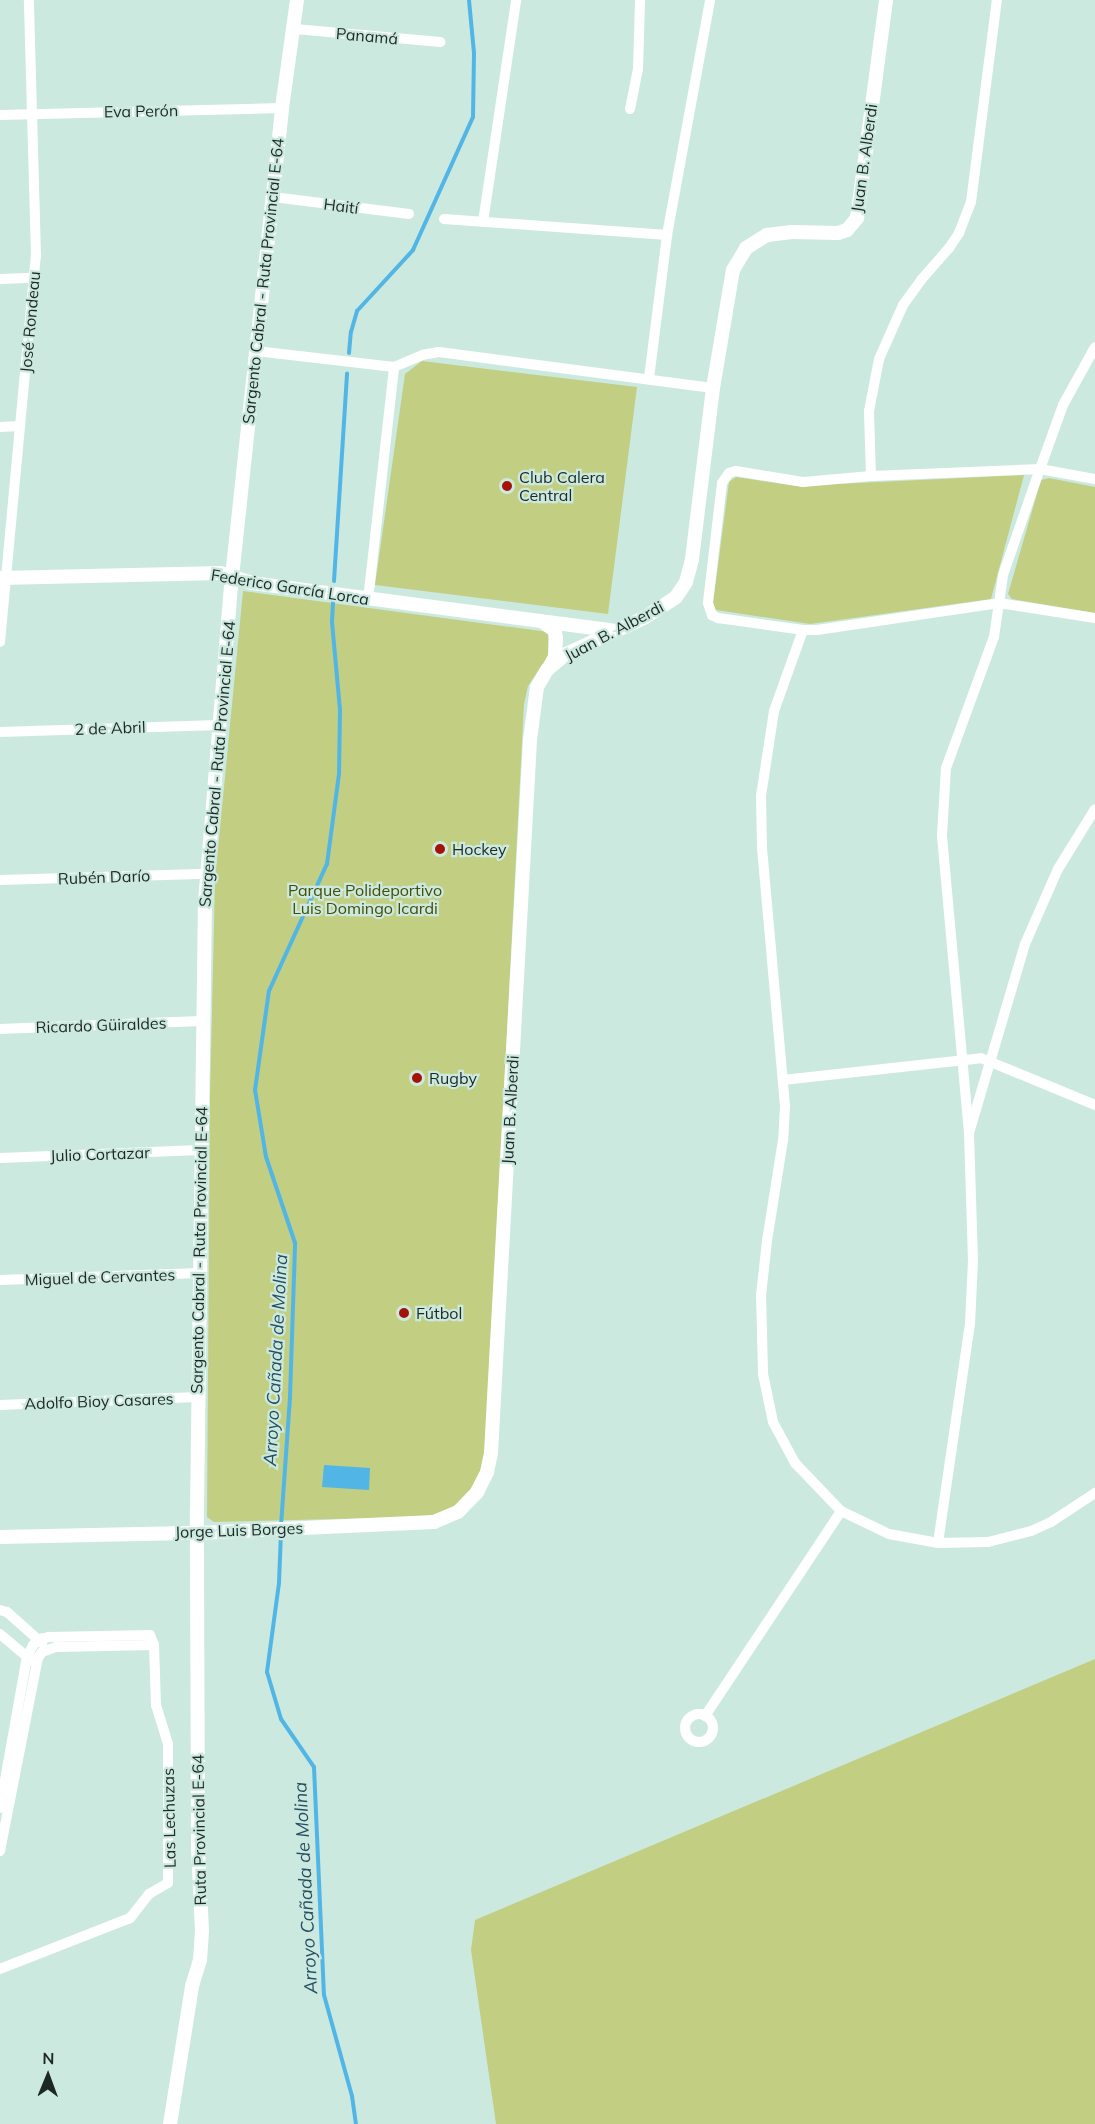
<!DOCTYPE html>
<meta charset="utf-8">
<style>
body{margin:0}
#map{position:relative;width:1095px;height:2124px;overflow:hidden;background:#cce9e0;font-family:Mulish,sans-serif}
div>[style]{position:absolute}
.green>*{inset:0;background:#c2ce81}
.water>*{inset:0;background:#51b6e5}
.stream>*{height:4px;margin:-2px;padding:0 2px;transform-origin:2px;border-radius:2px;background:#51b6e5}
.minor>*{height:10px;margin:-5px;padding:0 5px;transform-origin:5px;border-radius:5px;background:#fff}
.minor>.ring{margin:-5px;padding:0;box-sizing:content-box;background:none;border:10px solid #fff;border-radius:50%}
.tertiary>*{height:14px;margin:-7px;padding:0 7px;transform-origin:7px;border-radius:7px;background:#fff}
.dots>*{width:16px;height:16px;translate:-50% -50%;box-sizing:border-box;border:3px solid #cce9e0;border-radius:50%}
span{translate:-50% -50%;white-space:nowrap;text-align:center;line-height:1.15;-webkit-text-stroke:4.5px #cce9e0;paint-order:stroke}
.street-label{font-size:16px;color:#1d2825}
.poi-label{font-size:16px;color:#1d2825}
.left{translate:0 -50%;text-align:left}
.park-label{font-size:16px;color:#444c05}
.water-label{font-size:18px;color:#244e62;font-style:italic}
.north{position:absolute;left:18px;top:2046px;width:60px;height:60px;-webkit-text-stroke:4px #cce9e0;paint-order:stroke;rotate:1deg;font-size:16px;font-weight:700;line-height:24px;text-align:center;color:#1d2825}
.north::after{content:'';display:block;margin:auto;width:21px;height:27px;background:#1d2825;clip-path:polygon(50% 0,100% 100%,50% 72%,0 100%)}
</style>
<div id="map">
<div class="green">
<i style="clip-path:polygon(422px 361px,637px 387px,608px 614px,375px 585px,405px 374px)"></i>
<i style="clip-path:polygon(1024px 475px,991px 599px,810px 624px,716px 610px,713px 603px,729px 482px,736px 477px,796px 486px)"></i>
<i style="clip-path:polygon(1049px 478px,1095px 487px,1095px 613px,1012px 599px,1008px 594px,1041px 480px)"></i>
<i style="clip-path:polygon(243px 591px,548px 632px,548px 656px,528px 686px,524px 704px,485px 1453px,482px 1471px,462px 1504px,445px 1514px,415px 1517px,214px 1522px,207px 1517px,210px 1097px,215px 880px)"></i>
<i style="clip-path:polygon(1095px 1659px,1095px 2124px,496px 2124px,471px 1950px,475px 1920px)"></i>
</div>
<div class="water">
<i style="clip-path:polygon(324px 1465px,370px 1468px,369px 1490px,322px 1487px)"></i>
</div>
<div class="stream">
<i style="left:349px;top:353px;width:21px;rotate:-85deg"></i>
<i style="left:351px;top:332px;width:22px;rotate:-74deg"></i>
<i style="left:357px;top:311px;width:83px;rotate:-47.4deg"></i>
<i style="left:413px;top:250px;width:146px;rotate:-65.7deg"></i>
<i style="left:473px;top:117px;width:64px;rotate:-89.1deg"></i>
<i style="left:474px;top:53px;width:53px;rotate:-95.4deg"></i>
<i style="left:334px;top:581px;width:208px;rotate:-86.4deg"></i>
<i style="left:281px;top:1526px;width:129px;rotate:-86deg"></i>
<i style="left:290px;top:1397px;width:154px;rotate:-88.1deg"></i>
<i style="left:295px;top:1243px;width:91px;rotate:-108.6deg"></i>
<i style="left:266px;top:1157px;width:68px;rotate:-99.3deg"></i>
<i style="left:255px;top:1090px;width:100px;rotate:-82deg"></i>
<i style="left:269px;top:991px;width:140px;rotate:-65.5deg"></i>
<i style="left:327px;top:864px;width:91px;rotate:-82.4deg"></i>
<i style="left:339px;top:774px;width:64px;rotate:-89.1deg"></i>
<i style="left:340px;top:710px;width:88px;rotate:-95.2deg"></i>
<i style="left:332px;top:622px;width:21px;rotate:-87deg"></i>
<i style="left:281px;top:1533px;width:50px;rotate:92.3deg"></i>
<i style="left:279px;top:1583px;width:90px;rotate:97.7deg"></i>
<i style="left:267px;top:1672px;width:49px;rotate:73.4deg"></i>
<i style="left:281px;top:1719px;width:58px;rotate:55.5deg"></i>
<i style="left:314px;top:1767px;width:228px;rotate:87.5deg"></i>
<i style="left:324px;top:1995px;width:105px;rotate:74.5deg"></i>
<i style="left:352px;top:2096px;width:28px;rotate:82deg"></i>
</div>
<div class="minor">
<i style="left:295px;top:29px;width:146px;rotate:5.1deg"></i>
<i style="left:630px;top:109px;width:41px;rotate:-78.7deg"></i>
<i style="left:638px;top:69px;width:69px;rotate:-88.3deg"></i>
<i style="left:0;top:115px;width:282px;rotate:-1.4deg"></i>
<i style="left:273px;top:197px;width:137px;rotate:7.1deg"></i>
<i style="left:444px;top:219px;width:224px;rotate:4.1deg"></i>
<i style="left:483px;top:222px;width:224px;rotate:-81.5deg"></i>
<i style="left:0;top:279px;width:33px;rotate:-2deg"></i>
<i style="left:256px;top:351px;width:139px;rotate:6.6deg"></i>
<i style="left:394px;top:367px;width:30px;rotate:-23deg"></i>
<i style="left:422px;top:355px;width:17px;rotate:-10deg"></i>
<i style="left:439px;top:352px;width:276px;rotate:7.5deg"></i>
<i style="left:649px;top:378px;width:144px;rotate:-82.8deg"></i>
<i style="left:667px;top:235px;width:239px;rotate:-79.6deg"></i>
<i style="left:0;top:427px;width:20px;rotate:-3deg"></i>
<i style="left:871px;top:476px;width:65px;rotate:-91.8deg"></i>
<i style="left:869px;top:411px;width:53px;rotate:-79.1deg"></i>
<i style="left:879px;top:359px;width:59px;rotate:-66deg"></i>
<i style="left:903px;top:305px;width:31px;rotate:-54deg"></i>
<i style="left:921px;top:280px;width:43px;rotate:-48.8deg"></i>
<i style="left:949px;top:248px;width:18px;rotate:-56deg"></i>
<i style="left:959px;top:233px;width:33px;rotate:-69deg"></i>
<i style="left:971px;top:202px;width:204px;rotate:-82.7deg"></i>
<i style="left:1095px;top:479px;width:56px;rotate:-169.7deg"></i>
<i style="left:1040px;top:469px;width:169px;rotate:177.6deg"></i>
<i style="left:871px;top:476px;width:68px;rotate:175deg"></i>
<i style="left:803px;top:482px;width:68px;rotate:-170.7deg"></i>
<i style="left:736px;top:471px;width:7px;rotate:164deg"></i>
<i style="left:729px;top:473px;width:12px;rotate:125deg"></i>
<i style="left:722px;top:483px;width:121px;rotate:96.7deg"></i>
<i style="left:708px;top:603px;width:13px;rotate:72deg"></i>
<i style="left:712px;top:615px;width:7px;rotate:27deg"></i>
<i style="left:718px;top:618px;width:86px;rotate:8deg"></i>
<i style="left:803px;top:630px;width:14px"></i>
<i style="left:817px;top:630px;width:184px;rotate:-8.4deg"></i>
<i style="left:999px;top:603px;width:97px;rotate:8.9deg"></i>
<i style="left:368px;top:600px;width:234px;rotate:-83.6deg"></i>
<i style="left:803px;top:630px;width:86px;rotate:109.7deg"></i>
<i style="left:774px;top:711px;width:86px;rotate:98.7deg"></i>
<i style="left:761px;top:796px;width:52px;rotate:88.9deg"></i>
<i style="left:762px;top:848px;width:259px;rotate:84.9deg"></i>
<i style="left:785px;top:1106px;width:34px;rotate:93deg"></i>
<i style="left:783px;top:1140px;width:102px;rotate:99deg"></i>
<i style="left:767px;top:1241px;width:54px;rotate:96.3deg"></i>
<i style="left:761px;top:1295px;width:79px;rotate:88.5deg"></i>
<i style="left:763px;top:1374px;width:49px;rotate:78.2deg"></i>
<i style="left:773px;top:1422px;width:47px;rotate:61.8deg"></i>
<i style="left:795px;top:1463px;width:66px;rotate:46.2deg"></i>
<i style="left:841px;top:1511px;width:53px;rotate:25.6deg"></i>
<i style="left:889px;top:1534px;width:50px;rotate:10.4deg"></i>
<i style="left:938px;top:1543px;width:50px;rotate:-1.1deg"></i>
<i style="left:988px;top:1542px;width:44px;rotate:-14.3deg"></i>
<i style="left:1031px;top:1531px;width:22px;rotate:-24deg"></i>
<i style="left:1051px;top:1522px;width:53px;rotate:-33.4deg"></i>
<i style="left:0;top:642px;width:388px;rotate:-84.7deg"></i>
<i style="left:36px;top:256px;width:256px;rotate:-91.6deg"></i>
<i style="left:0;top:732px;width:219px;rotate:-1.8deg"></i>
<i style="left:0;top:880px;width:207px;rotate:-1.7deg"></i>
<i style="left:0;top:1029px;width:201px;rotate:-2.3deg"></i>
<i style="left:783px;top:1080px;width:199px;rotate:-6.3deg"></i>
<i style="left:981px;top:1058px;width:123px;rotate:22.4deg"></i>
<i style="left:969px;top:1133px;width:299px;rotate:-95.2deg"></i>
<i style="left:942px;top:835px;width:67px;rotate:-86.6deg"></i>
<i style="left:946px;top:768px;width:140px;rotate:-69.9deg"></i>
<i style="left:994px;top:637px;width:63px;rotate:-81.7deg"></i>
<i style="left:1003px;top:575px;width:112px;rotate:-70.8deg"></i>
<i style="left:1040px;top:469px;width:68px;rotate:-70.2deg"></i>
<i style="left:1063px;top:405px;width:66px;rotate:-61.1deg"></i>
<i style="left:0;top:1158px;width:200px;rotate:-2.3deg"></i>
<i style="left:0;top:1280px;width:200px;rotate:-2deg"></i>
<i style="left:0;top:1405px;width:198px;rotate:-2.3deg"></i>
<i style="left:938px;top:1543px;width:221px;rotate:-81.7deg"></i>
<i style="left:970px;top:1324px;width:63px;rotate:-87.3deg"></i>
<i style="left:973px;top:1261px;width:128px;rotate:-91.8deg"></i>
<i style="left:969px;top:1133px;width:197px;rotate:-73.5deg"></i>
<i style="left:1025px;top:944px;width:82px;rotate:-66.3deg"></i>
<i style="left:1058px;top:869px;width:70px;rotate:-58.3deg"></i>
<i style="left:0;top:1610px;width:7px;rotate:16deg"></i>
<i style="left:7px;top:1612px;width:47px;rotate:41.5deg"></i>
<i style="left:0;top:1634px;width:42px;rotate:40.2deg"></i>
<i class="ring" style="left:685px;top:1714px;width:18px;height:18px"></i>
<i style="left:705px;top:1716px;width:246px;rotate:-56.4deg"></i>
<i style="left:0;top:1808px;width:153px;rotate:-79.9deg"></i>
<i style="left:27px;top:1657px;width:13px;rotate:-63deg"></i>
<i style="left:33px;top:1645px;width:8px;rotate:-45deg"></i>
<i style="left:39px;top:1639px;width:10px;rotate:-11deg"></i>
<i style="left:49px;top:1637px;width:101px;rotate:-1.1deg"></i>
<i style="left:150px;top:1635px;width:11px;rotate:68deg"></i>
<i style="left:154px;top:1645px;width:60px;rotate:88.1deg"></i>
<i style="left:156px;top:1705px;width:41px;rotate:72.9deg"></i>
<i style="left:168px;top:1744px;width:139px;rotate:90deg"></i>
<i style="left:168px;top:1883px;width:22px;rotate:150deg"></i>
<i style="left:149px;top:1894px;width:31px;rotate:128deg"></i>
<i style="left:130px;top:1918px;width:140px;rotate:158.6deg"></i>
<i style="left:0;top:1851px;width:197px;rotate:-78.9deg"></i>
<i style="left:38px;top:1658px;width:7px;rotate:-56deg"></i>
<i style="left:42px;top:1652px;width:15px;rotate:-20deg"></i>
<i style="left:56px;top:1647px;width:98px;rotate:-1.2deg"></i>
</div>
<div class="tertiary">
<i style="left:0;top:578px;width:220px;rotate:-1.3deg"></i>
<i style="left:220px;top:573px;width:34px;rotate:17deg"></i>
<i style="left:252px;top:583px;width:362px;rotate:7.5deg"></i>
<i style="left:543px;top:622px;width:15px;rotate:37deg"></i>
<i style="left:555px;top:631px;width:7px;rotate:82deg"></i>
<i style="left:556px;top:638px;width:19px;rotate:93deg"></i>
<i style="left:555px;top:657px;width:10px;rotate:119deg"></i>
<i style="left:0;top:1537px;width:198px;rotate:-1.2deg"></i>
<i style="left:198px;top:1533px;width:236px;rotate:-2.7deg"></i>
<i style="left:434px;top:1522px;width:26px;rotate:-23deg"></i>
<i style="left:458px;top:1512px;width:28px;rotate:-46deg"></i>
<i style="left:477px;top:1492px;width:22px;rotate:-63deg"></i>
<i style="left:487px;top:1472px;width:19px;rotate:-78deg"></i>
<i style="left:491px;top:1453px;width:714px;rotate:-86.87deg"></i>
<i style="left:530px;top:740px;width:53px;rotate:-82.5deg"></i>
<i style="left:537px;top:687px;width:20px;rotate:-60deg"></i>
<i style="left:547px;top:670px;width:25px;rotate:-40deg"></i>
<i style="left:566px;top:654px;width:86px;rotate:-24.8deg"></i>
<i style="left:644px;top:618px;width:38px;rotate:-33deg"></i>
<i style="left:676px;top:597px;width:18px;rotate:-56deg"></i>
<i style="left:686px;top:582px;width:24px;rotate:-75deg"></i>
<i style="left:692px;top:559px;width:172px;rotate:-83deg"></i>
<i style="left:713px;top:388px;width:120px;rotate:-80.4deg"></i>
<i style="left:733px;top:270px;width:26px;rotate:-59deg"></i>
<i style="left:746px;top:248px;width:25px;rotate:-32deg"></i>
<i style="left:767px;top:235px;width:25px;rotate:-7deg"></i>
<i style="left:792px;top:232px;width:46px;rotate:1.2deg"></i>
<i style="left:838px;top:233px;width:9px;rotate:-18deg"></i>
<i style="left:847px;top:230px;width:16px;rotate:-50deg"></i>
<i style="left:857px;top:218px;width:220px;rotate:-82.4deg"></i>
<i style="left:170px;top:2124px;width:140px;rotate:-80.9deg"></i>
<i style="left:192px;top:1986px;width:27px;rotate:-73deg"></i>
<i style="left:200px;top:1960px;width:29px;rotate:-86deg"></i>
<i style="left:202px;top:1931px;width:85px;rotate:-92.7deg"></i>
<i style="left:198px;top:1846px;width:336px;rotate:-90.2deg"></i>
<i style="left:197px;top:1510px;width:608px;rotate:-89.25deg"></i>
<i style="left:205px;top:902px;width:326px;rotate:-85.3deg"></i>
<i style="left:232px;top:577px;width:472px;rotate:-83.9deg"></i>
<i style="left:282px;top:108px;width:109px;rotate:-82.1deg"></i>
</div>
<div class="dots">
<i style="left:507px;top:486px;background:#a51207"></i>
<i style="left:440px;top:849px;background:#a51207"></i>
<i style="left:417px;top:1078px;background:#a51207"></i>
<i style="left:404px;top:1313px;background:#a51207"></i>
</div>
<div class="street-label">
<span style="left:367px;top:36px;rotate:5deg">Panamá</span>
<span style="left:141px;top:111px;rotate:-1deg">Eva Perón</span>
<span style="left:864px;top:158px;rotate:-82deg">Juan B. Alberdi</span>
<span style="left:341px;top:206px;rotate:7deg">Haití</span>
<span style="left:263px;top:281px;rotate:-84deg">Sargento Cabral - Ruta Provincial E-64</span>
<span style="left:30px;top:322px;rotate:-85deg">José Rondeau</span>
<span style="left:290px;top:587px;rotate:9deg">Federico García Lorca</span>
<span style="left:614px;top:631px;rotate:-28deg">Juan B. Alberdi</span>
<span style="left:110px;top:728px;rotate:-2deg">2 de Abril</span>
<span style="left:217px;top:764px;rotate:-85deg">Sargento Cabral - Ruta Provincial E-64</span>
<span style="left:104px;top:877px;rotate:-2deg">Rubén Darío</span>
<span style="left:101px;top:1025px;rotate:-2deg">Ricardo Güiraldes</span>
<span style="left:510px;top:1110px;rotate:-87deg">Juan B. Alberdi</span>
<span style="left:100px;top:1154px;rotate:-2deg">Julio Cortazar</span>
<span style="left:199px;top:1250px;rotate:-89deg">Sargento Cabral - Ruta Provincial E-64</span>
<span style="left:100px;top:1277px;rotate:-2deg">Miguel de Cervantes</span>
<span style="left:99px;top:1401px;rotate:-2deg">Adolfo Bioy Casares</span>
<span style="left:239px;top:1530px;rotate:-2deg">Jorge Luis Borges</span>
<span style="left:169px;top:1818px;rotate:-91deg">Las Lechuzas</span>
<span style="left:199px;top:1830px;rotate:-91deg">Ruta Provincial E-64</span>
</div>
<div class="poi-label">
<span class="left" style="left:519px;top:486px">Club Calera<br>Central</span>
<span class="left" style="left:452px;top:849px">Hockey</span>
<span class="left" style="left:429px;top:1078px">Rugby</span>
<span class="left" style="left:416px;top:1313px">Fútbol</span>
</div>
<div class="park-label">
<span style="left:365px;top:899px">Parque Polideportivo<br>Luis Domingo Icardi</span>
</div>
<div class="water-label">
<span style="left:276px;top:1360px;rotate:-87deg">Arroyo Cañada de Molina</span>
<span style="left:306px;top:1888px;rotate:-93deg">Arroyo Cañada de Molina</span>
</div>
<div class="north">N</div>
</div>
